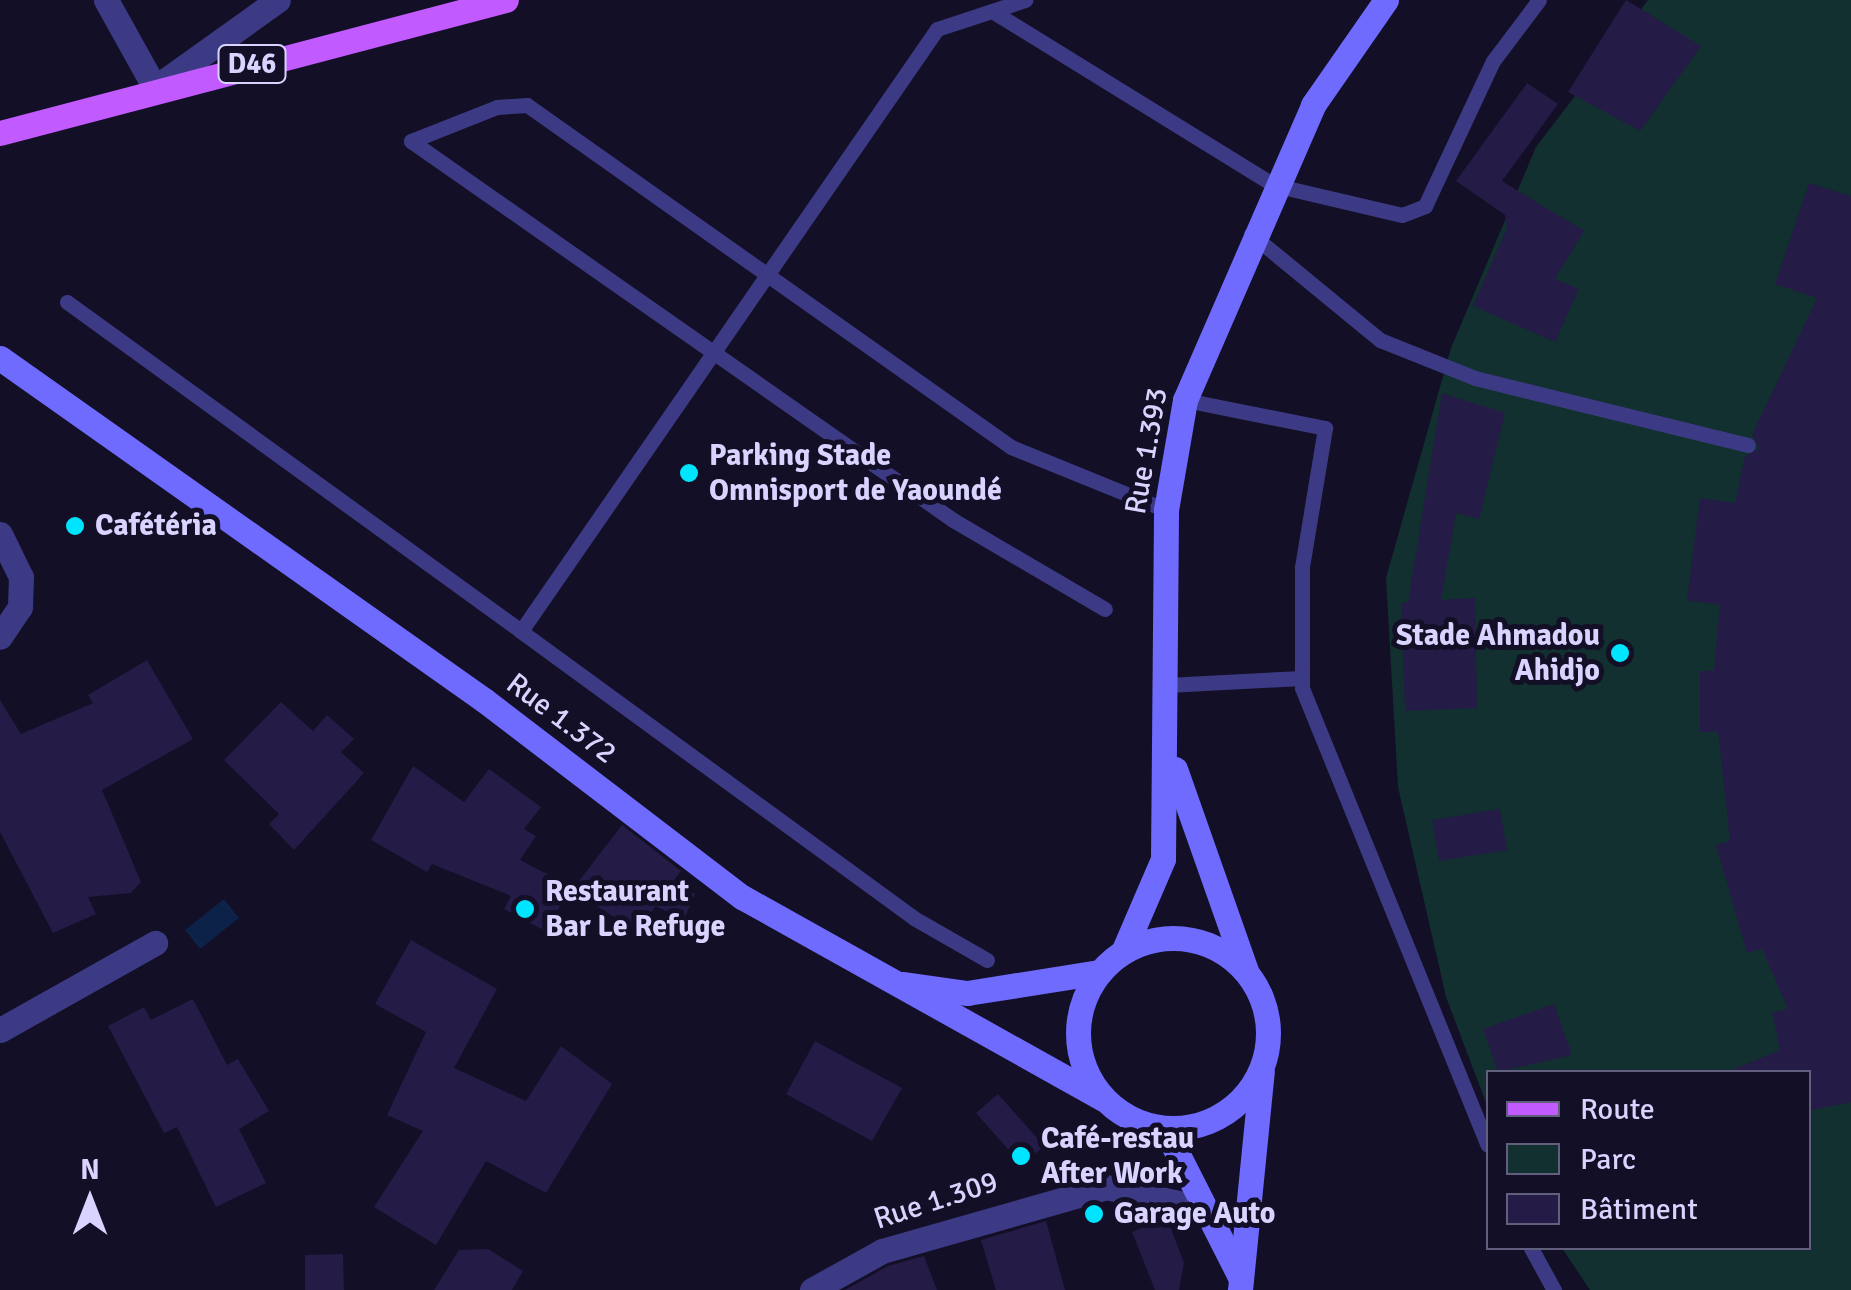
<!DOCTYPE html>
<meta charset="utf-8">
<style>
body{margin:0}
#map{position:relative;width:1851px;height:1290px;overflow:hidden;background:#130f26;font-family:Signika,sans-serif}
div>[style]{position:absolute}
.green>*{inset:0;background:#12302f}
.water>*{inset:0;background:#0c2248}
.building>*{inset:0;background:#241b47}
.service>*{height:15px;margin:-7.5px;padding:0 7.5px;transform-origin:7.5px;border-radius:7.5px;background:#3d3a85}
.minor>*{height:25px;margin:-12.5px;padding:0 12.5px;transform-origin:12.5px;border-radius:12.5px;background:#3d3a85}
.secondary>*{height:25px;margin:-12.5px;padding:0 12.5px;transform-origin:12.5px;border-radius:12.5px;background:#6f6bff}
.secondary>.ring{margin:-12.5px;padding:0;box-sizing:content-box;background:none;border:25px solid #6f6bff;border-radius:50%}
.primary>*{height:25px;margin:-12.5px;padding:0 12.5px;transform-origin:12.5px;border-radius:12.5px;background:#c25bff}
.dots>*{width:28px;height:28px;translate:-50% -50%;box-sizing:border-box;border:5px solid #130f26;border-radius:50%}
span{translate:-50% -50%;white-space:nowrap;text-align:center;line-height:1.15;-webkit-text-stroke:10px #130f26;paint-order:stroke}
.shield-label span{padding:2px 8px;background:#130f26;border:2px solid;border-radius:8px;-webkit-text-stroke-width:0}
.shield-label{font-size:28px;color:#d9d4ff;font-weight:700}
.street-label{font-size:30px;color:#d9d4ff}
.poi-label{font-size:30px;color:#d9d4ff;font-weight:700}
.left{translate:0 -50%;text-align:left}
.right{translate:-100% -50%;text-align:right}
.legend{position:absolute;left:1486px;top:1070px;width:325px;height:180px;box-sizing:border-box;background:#130f26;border:2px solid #625e7d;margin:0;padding:12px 18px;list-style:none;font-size:30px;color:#d9d4ff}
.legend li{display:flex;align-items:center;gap:20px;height:50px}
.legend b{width:50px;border:2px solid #625e7d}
.north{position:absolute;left:40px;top:1150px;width:100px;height:100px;-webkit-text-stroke:8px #130f26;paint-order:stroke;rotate:0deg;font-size:28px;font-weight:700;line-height:40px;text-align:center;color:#d9d4ff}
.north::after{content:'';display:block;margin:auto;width:35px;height:45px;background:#d9d4ff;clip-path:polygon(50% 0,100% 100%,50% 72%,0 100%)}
</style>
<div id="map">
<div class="green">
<i style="clip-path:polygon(1648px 0,1851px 0,1851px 1290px,1590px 1290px,1562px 1248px,1808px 1248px,1808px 1072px,1488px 1072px,1488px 1108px,1446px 997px,1398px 787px,1386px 578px,1451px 348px,1536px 147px)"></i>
</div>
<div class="water">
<i style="clip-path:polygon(224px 899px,239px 918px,200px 949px,185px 930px)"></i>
</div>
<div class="building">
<i style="clip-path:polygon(1626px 0,1701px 46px,1640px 131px,1568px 92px)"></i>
<i style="clip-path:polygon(1527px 83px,1558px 104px,1502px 181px,1584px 231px,1555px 279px,1579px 289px,1555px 342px,1473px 306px,1507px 228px,1505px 215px,1456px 181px)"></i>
<i style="clip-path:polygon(1809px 183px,1851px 196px,1851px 1102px,1808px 1111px,1808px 1072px,1727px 1072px,1780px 1050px,1772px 1012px,1788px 1009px,1762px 949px,1747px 953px,1716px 845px,1730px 841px,1718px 732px,1700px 732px,1700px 671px,1714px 671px,1720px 605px,1687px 600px,1700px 498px,1735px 503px,1745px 456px,1759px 449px,1752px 435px,1817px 298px,1775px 284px)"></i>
<i style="clip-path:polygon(1442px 393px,1505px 413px,1479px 519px,1456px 513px,1441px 600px,1475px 598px,1477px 708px,1405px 711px,1401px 603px,1408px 602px)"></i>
<i style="clip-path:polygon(147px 660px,193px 739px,102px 790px,141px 882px,131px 893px,88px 897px,96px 914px,53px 933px,0 832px,0 700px,21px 734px,93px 703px,88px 695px)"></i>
<i style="clip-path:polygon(281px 702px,313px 731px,327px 715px,354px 739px,341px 752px,364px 773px,294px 850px,269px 824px,279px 814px,224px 760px)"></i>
<i style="clip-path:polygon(413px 766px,464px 802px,489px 769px,541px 807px,524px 829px,536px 836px,520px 860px,570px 886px,547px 932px,504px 909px,511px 896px,432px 864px,427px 872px,371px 840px)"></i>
<i style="clip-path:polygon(1500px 809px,1507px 850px,1439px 861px,1432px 820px)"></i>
<i style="clip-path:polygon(622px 825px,681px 871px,672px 883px,695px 894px,684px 919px,655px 906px,640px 934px,572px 890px)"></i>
<i style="clip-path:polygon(411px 940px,497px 989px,454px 1068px,526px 1101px,561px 1046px,612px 1084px,546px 1193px,486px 1161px,436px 1245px,374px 1207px,423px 1131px,387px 1115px,426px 1032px,375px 1004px)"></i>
<i style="clip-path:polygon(193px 999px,227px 1065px,238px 1059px,269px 1111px,239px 1129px,266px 1183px,216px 1207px,177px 1127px,164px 1133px,108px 1026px,144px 1007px,151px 1020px)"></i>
<i style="clip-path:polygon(1554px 1004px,1572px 1055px,1498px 1072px,1483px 1029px)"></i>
<i style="clip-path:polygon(815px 1041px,902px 1088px,872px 1141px,786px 1094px)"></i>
<i style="clip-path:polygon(998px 1094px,1044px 1146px,1022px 1165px,976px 1113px)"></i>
<i style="clip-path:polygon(1167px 1218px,1184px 1263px,1179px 1290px,1155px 1290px,1132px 1232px)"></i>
<i style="clip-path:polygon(1046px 1221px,1065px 1290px,996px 1290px,981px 1240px)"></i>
<i style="clip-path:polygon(488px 1249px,523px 1271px,512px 1290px,434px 1290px,459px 1250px)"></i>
<i style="clip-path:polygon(343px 1254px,344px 1290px,305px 1290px,305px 1255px)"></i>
<i style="clip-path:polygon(924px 1256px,937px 1290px,845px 1290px,888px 1266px)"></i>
</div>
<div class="service">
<i style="left:992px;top:11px;width:331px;rotate:31.7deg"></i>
<i style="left:1274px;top:185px;width:131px;rotate:13.2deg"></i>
<i style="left:1402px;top:215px;width:25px;rotate:-21deg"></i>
<i style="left:1425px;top:206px;width:160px;rotate:-64.9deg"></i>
<i style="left:1493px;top:61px;width:76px;rotate:-53deg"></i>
<i style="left:411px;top:141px;width:92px;rotate:-21.6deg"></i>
<i style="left:497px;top:107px;width:30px;rotate:-4deg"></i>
<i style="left:527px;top:105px;width:593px;rotate:35.25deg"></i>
<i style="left:1011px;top:447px;width:167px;rotate:22.1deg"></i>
<i style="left:411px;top:141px;width:661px;rotate:34.96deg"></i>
<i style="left:953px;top:520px;width:176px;rotate:30.4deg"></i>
<i style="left:1251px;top:234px;width:167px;rotate:39.4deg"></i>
<i style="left:1380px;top:340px;width:102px;rotate:21.8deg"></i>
<i style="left:1475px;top:378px;width:281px;rotate:13.8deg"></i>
<i style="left:67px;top:302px;width:561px;rotate:35.93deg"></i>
<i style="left:1185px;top:400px;width:143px;rotate:11.3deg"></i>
<i style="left:1325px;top:428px;width:141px;rotate:99.4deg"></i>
<i style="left:1302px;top:567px;width:121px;rotate:90deg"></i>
<i style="left:1302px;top:688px;width:493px;rotate:67.9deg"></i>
<i style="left:1167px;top:685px;width:135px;rotate:-3deg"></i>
<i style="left:987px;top:960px;width:84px;rotate:-150.1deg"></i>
<i style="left:914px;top:918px;width:487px;rotate:-143.9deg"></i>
<i style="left:521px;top:631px;width:732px;rotate:-55.35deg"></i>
<i style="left:937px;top:29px;width:93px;rotate:-18.2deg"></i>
<i style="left:1531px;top:1248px;width:48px;rotate:61.3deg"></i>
</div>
<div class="minor">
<i style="left:106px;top:0;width:101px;rotate:60.9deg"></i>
<i style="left:155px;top:88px;width:151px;rotate:-35.6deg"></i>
<i style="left:0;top:534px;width:48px;rotate:64deg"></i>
<i style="left:21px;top:577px;width:30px;rotate:92deg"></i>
<i style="left:20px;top:607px;width:36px;rotate:124deg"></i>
<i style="left:0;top:1030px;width:178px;rotate:-29.3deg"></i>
<i style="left:812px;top:1290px;width:80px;rotate:-29.1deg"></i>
<i style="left:882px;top:1251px;width:233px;rotate:-15.9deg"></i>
<i style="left:1106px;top:1187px;width:102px;rotate:12.4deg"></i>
</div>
<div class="secondary">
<i style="left:0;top:358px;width:593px;rotate:35.25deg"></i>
<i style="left:484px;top:700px;width:325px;rotate:37.4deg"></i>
<i style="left:742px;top:897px;width:414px;rotate:29.2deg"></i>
<i style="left:1175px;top:769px;width:214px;rotate:70.6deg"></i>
<i class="ring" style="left:1078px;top:938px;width:165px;height:165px"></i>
<i style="left:1123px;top:952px;width:101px;rotate:-66.7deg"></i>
<i style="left:1163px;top:859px;width:349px;rotate:-89.5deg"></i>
<i style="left:1166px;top:510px;width:112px;rotate:-80.2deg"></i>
<i style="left:1185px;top:400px;width:322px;rotate:-66.5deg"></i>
<i style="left:1313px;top:105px;width:128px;rotate:-55.2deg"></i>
<i style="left:902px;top:984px;width:66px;rotate:7.9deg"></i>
<i style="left:967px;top:993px;width:135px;rotate:-9deg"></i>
<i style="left:1165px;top:1129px;width:166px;rotate:63.1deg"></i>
<i style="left:1240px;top:1290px;width:220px;rotate:-84.3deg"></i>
</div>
<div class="primary">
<i style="left:0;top:133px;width:523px;rotate:-14.73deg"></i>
</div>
<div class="dots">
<i style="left:689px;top:473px;background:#00e5ff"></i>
<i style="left:75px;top:526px;background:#00e5ff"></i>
<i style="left:1620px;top:653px;background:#00e5ff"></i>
<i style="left:525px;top:909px;background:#00e5ff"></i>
<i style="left:1021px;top:1156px;background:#00e5ff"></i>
<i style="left:1094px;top:1214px;background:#00e5ff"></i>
</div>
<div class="shield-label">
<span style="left:252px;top:64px">D46</span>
</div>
<div class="street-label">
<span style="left:1147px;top:451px;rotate:-80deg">Rue 1.393</span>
<span style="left:561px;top:719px;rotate:37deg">Rue 1.372</span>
<span style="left:936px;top:1201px;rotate:-18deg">Rue 1.309</span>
</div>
<div class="poi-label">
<span class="left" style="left:709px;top:473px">Parking Stade<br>Omnisport de Yaoundé</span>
<span class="left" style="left:95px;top:526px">Cafétéria</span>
<span class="right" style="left:1600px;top:653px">Stade Ahmadou<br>Ahidjo</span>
<span class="left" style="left:545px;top:909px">Restaurant<br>Bar Le Refuge</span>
<span class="left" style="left:1041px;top:1156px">Café-restau<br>After Work</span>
<span class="left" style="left:1114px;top:1214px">Garage Auto</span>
</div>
<ul class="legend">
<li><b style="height:12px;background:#c25bff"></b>Route</li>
<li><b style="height:28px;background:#12302f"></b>Parc</li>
<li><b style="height:28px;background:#241b47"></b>Bâtiment</li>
</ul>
<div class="north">N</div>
</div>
